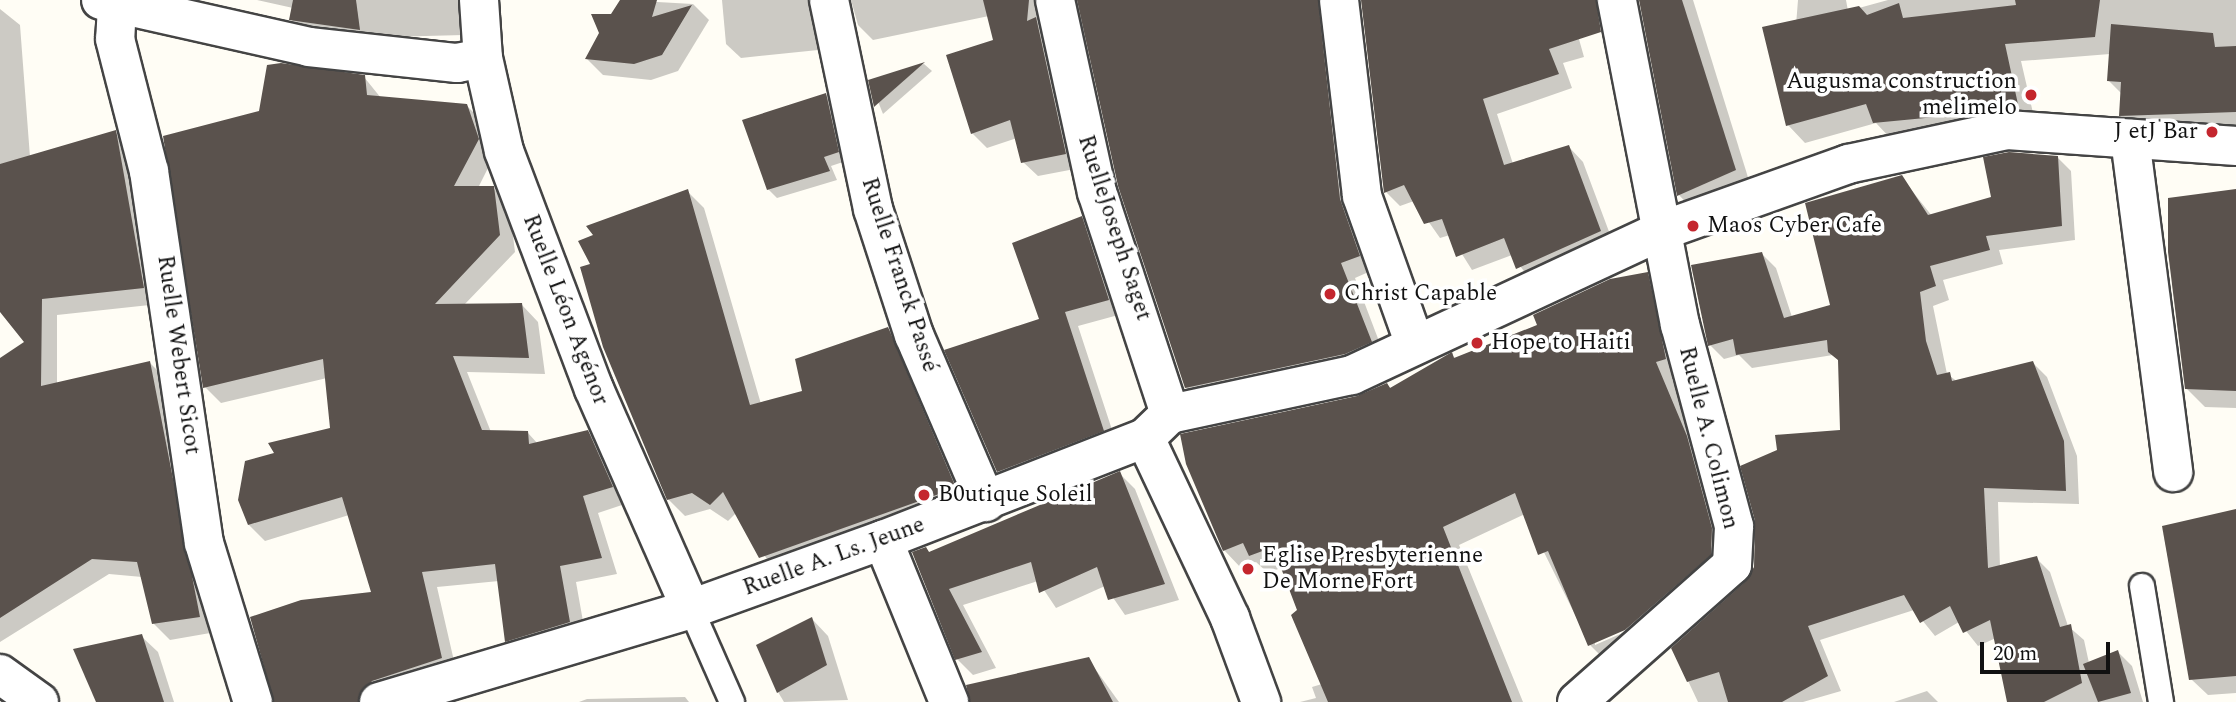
<!DOCTYPE html>
<meta charset="utf-8">
<style>
body{margin:0}
#map{position:relative;width:2236px;height:702px;overflow:hidden;background:#fffdf5;font-family:Spectral,serif}
div>[style]{position:absolute}
.shadow>*{inset:0;background:#0003}
.building>*{inset:0;background:#5a524d}
.roads{filter:drop-shadow(2px 0 #444) drop-shadow(-2px 0 #444) drop-shadow(0 2px #444) drop-shadow(0 -2px #444)}
.lane>*{height:24px;margin:-12px;padding:0 12px;transform-origin:12px;border-radius:12px;background:#fff}
.street>*{height:38px;margin:-19px;padding:0 19px;transform-origin:19px;border-radius:19px;background:#fff}
.dots>*{width:19px;height:19px;translate:-50% -50%;box-sizing:border-box;border:4px solid #fff;border-radius:50%}
span{translate:-50% -50%;white-space:nowrap;text-align:center;line-height:1.15;-webkit-text-stroke:7px #fff;paint-order:stroke}
.poi-label{font-size:23px;color:#111}
.right{translate:-100% -50%;text-align:right}
.left{translate:0 -50%;text-align:left}
.street-label{font-size:23px;color:#111}
.scale{position:absolute;left:1980px;top:642px;width:130px;height:32px;box-sizing:border-box;border:4px solid #111;border-top:0;padding-left:9px;font-size:21px;line-height:24px;white-space:nowrap;color:#111;-webkit-text-stroke:5px #fff;paint-order:stroke}
</style>
<div id="map">
<div class="shadow">
<i style="clip-path:polygon(257px 0,473px 0,464px 35px,310px 39px,291px 19px,293px 8px)"></i>
<i style="clip-path:polygon(622px 0,693px 4px,709px 20px,678px 71px,651px 80px,603px 75px,587px 59px)"></i>
<i style="clip-path:polygon(722px 0,832px 0,828px 49px,741px 58px,726px 44px)"></i>
<i style="clip-path:polygon(851px 0,1057px 0,1080px 168px,1038px 176px,1023px 162px,1017px 138px,987px 148px,972px 133px,995px 41px,989px 16px,873px 40px,858px 25px)"></i>
<i style="clip-path:polygon(1076px 0,1339px 0,1373px 270px,1355px 278px,1385px 357px,1201px 402px,1186px 388px,1120px 186px)"></i>
<i style="clip-path:polygon(1363px 0,1568px 0,1584px 57px,1563px 63px,1572px 88px,1497px 114px,1513px 164px,1569px 147px,1583px 162px,1614px 245px,1532px 282px,1512px 255px,1472px 270px,1450px 235px,1440px 238px,1414px 201px,1400px 206px,1386px 192px)"></i>
<i style="clip-path:polygon(1640px 0,1693px 0,1751px 187px,1695px 212px,1679px 195px)"></i>
<i style="clip-path:polygon(1798px 0,1846px 0,1848px 11px,1888px 0,2236px 0,2236px 135px,2138px 133px,2121px 115px,2122px 94px,2108px 80px,2110px 54px,2021px 61px,2036px 126px,1892px 140px,1876px 123px,1805px 143px,1788px 125px)"></i>
<i style="clip-path:polygon(0 9px,20px 25px,30px 157px,115px 132px,131px 148px,159px 304px,57px 315px,57px 384px,150px 363px,166px 379px,216px 632px,170px 640px,154px 624px,142px 577px,109px 574px,0 642px,0 360px,27px 343px,0 309px)"></i>
<i style="clip-path:polygon(924px 64px,932px 71px,883px 114px,870px 81px)"></i>
<i style="clip-path:polygon(364px 77px,381px 98px,467px 106px,483px 122px,494px 156px,478px 188px,493px 188px,509px 204px,515px 252px,464px 305px,522px 305px,538px 322px,545px 374px,467px 372px,491px 432px,528px 433px,538px 444px,588px 432px,604px 448px,628px 503px,598px 513px,617px 574px,576px 582px,586px 638px,523px 657px,506px 641px,499px 581px,437px 587px,457px 674px,384px 702px,275px 702px,373px 594px,349px 515px,265px 541px,249px 525px,277px 454px,332px 429px,327px 378px,221px 403px,205px 387px,261px 112px)"></i>
<i style="clip-path:polygon(826px 95px,834px 103px,846px 161px,831px 166px,837px 180px,777px 198px,768px 189px)"></i>
<i style="clip-path:polygon(2057px 157px,2071px 171px,2075px 240px,1999px 250px,2003px 264px,1943px 280px,1949px 300px,1933px 306px,1947px 374px,1958px 382px,2033px 363px,2047px 377px,2077px 456px,2079px 504px,1998px 502px,2000px 567px,2036px 558px,2050px 572px,2068px 626px,2084px 640px,2089px 663px,2118px 652px,2132px 666px,2143px 702px,2011px 702px,1996px 638px,1978px 646px,1959px 622px,1935px 636px,1914px 610px,1820px 640px,1841px 691px,1803px 702px,1698px 702px,1673px 649px,1754px 575px,1842px 432px,1840px 362px,1833px 355px,1752px 368px,1739px 355px,1724px 359px,1710px 345px,1762px 254px,1776px 268px,1792px 317px,1832px 306px,1901px 177px,1932px 216px,1993px 198px)"></i>
<i style="clip-path:polygon(687px 191px,704px 208px,761px 404px,804px 392px,888px 329px,905px 346px,972px 505px,777px 574px,736px 513px,728px 521px,710px 509px,685px 516px,668px 499px,593px 266px)"></i>
<i style="clip-path:polygon(2236px 191px,2236px 408px,2205px 407px,2187px 389px)"></i>
<i style="clip-path:polygon(1082px 218px,1096px 232px,1122px 314px,1078px 326px,1117px 445px,1013px 485px,998px 471px,1042px 320px)"></i>
<i style="clip-path:polygon(evenodd,1647px 274px,1664px 292px,1683px 376px,1672px 379px,1704px 455px,1729px 547px,1607px 662px,1590px 645px,1525px 514px,1459px 545px,1523px 702px,1300px 702px,1316px 698px,1312px 687px,1322px 684px,1283px 567px,1268px 573px,1256px 562px,1241px 568px,1224px 550px,1357px 398px,1387px 385px,1392px 389px,1452px 355px,1456px 359px,1539px 326px,1647px 274px,1633px 625px,1634px 628px,1595px 645px,1595px 641px,1633px 625px)"></i>
<i style="clip-path:polygon(1119px 473px,1135px 489px,1179px 600px,1125px 615px,1105px 586px,1056px 608px,1038px 581px,963px 605px,996px 668px,973px 675px,957px 659px,926px 549px,930px 553px)"></i>
<i style="clip-path:polygon(2236px 511px,2236px 693px,2208px 695px,2191px 679px)"></i>
<i style="clip-path:polygon(812px 619px,828px 636px,848px 700px,784px 702px,778px 692px)"></i>
<i style="clip-path:polygon(141px 636px,158px 652px,174px 702px,98px 702px)"></i>
<i style="clip-path:polygon(1088px 659px,1119px 702px,999px 702px)"></i>
<i style="clip-path:polygon(1927px 691px,1938px 702px,1894px 702px)"></i>
<i style="clip-path:polygon(685px 697px,689px 702px,579px 702px,587px 699px)"></i>
</div>
<div class="building">
<i style="clip-path:polygon(293px 0,356px 0,360px 30px,289px 20px)"></i>
<i style="clip-path:polygon(620px 0,657px 0,652px 17px,692px 5px,662px 55px,634px 64px,585px 59px,599px 33px,591px 14px,611px 14px)"></i>
<i style="clip-path:polygon(983px 0,1029px 0,1027px 21px,1036px 17px,1066px 154px,1021px 163px,1010px 120px,971px 134px,946px 55px,993px 40px)"></i>
<i style="clip-path:polygon(1077px 0,1318px 0,1340px 199px,1360px 256px,1341px 263px,1372px 342px,1345px 354px,1185px 388px,1118px 186px)"></i>
<i style="clip-path:polygon(1361px 0,1596px 0,1601px 32px,1549px 49px,1559px 74px,1483px 99px,1504px 165px,1569px 145px,1601px 231px,1516px 269px,1504px 238px,1456px 257px,1442px 219px,1424px 224px,1404px 185px,1384px 193px)"></i>
<i style="clip-path:polygon(1639px 0,1682px 0,1736px 170px,1677px 196px)"></i>
<i style="clip-path:polygon(2015px 0,2100px 0,2095px 37px,2005px 44px,2019px 109px,1873px 123px,1866px 104px,1786px 126px,1762px 27px,1859px 6px,1867px 15px,1899px 3px,1903px 18px,2016px 5px)"></i>
<i style="clip-path:polygon(2111px 24px,2213px 33px,2215px 47px,2236px 46px,2236px 112px,2119px 116px,2121px 82px,2107px 81px)"></i>
<i style="clip-path:polygon(925px 62px,874px 107px,868px 80px)"></i>
<i style="clip-path:polygon(281px 63px,365px 75px,367px 95px,467px 104px,479px 139px,454px 186px,494px 186px,500px 235px,435px 304px,522px 303px,529px 358px,453px 356px,482px 430px,528px 431px,529px 444px,588px 430px,613px 487px,583px 496px,602px 558px,560px 566px,570px 622px,505px 642px,495px 564px,422px 572px,442px 658px,372px 681px,358px 702px,274px 702px,250px 617px,301px 600px,371px 592px,342px 497px,248px 525px,238px 500px,245px 461px,274px 453px,268px 443px,330px 428px,323px 359px,203px 388px,163px 136px,259px 111px,267px 65px)"></i>
<i style="clip-path:polygon(826px 93px,839px 152px,824px 157px,830px 171px,767px 190px,742px 120px)"></i>
<i style="clip-path:polygon(116px 130px,144px 288px,42px 299px,41px 386px,150px 361px,200px 617px,152px 624px,137px 562px,92px 559px,0 618px,0 358px,24px 342px,0 312px,0 164px)"></i>
<i style="clip-path:polygon(2009px 152px,2058px 156px,2062px 226px,1986px 236px,1990px 250px,1930px 266px,1936px 286px,1920px 292px,1926px 341px,1937px 375px,1950px 372px,1952px 381px,2033px 361px,2064px 441px,2066px 491px,1984px 488px,1988px 568px,2037px 556px,2060px 627px,2071px 624px,2082px 683px,2044px 702px,2007px 702px,1990px 620px,1963px 633px,1950px 606px,1920px 623px,1904px 595px,1808px 626px,1828px 676px,1782px 702px,1728px 702px,1719px 672px,1687px 682px,1671px 648px,1746px 581px,1754px 567px,1755px 521px,1740px 466px,1777px 450px,1775px 435px,1840px 430px,1838px 360px,1828px 352px,1827px 340px,1736px 355px,1733px 339px,1708px 346px,1691px 265px,1762px 252px,1784px 318px,1830px 305px,1805px 203px,1902px 175px,1928px 215px,1991px 197px,1983px 157px)"></i>
<i style="clip-path:polygon(688px 189px,750px 405px,802px 391px,795px 359px,888px 327px,956px 488px,759px 558px,723px 492px,710px 505px,692px 493px,667px 500px,603px 347px,580px 267px,590px 264px,578px 241px,593px 235px,586px 226px)"></i>
<i style="clip-path:polygon(2236px 189px,2236px 391px,2185px 389px,2168px 252px,2168px 198px)"></i>
<i style="clip-path:polygon(1082px 216px,1109px 300px,1065px 312px,1104px 431px,997px 472px,944px 350px,1045px 317px,1039px 319px,1012px 243px)"></i>
<i style="clip-path:polygon(1648px 272px,1666px 359px,1656px 362px,1687px 436px,1712px 528px,1711px 555px,1625px 630px,1588px 646px,1548px 551px,1538px 555px,1515px 493px,1443px 527px,1512px 702px,1328px 702px,1291px 615px,1297px 610px,1273px 547px,1249px 556px,1243px 543px,1223px 551px,1186px 464px,1180px 434px,1357px 396px,1387px 383px,1390px 388px,1452px 352px,1454px 358px,1537px 325px,1533px 315px,1610px 279px)"></i>
<i style="clip-path:polygon(1120px 471px,1165px 584px,1108px 600px,1097px 567px,1039px 593px,1031px 562px,949px 589px,982px 652px,955px 660px,912px 552px,926px 547px,929px 552px)"></i>
<i style="clip-path:polygon(2236px 509px,2236px 676px,2189px 680px,2162px 526px)"></i>
<i style="clip-path:polygon(812px 617px,827px 665px,777px 693px,756px 645px)"></i>
<i style="clip-path:polygon(142px 634px,164px 702px,96px 702px,73px 649px)"></i>
<i style="clip-path:polygon(2118px 650px,2131px 693px,2098px 702px,2083px 664px)"></i>
<i style="clip-path:polygon(1089px 657px,1113px 702px,970px 702px,966px 685px)"></i>
</div>
<div class="roads">
<div class="lane">
<i style="left:2142px;top:586px;width:118px;rotate:80.7deg"></i>
<i style="left:691px;top:609px;width:102px;rotate:66.2deg"></i>
</div>
<div class="street">
<i style="left:101px;top:0;width:213px;rotate:12.7deg"></i>
<i style="left:309px;top:47px;width:149px;rotate:6.2deg"></i>
<i style="left:457px;top:63px;width:26px;rotate:-11deg"></i>
<i style="left:479px;top:0;width:58px;rotate:86.1deg"></i>
<i style="left:483px;top:58px;width:95px;rotate:77.3deg"></i>
<i style="left:504px;top:151px;width:254px;rotate:69.3deg"></i>
<i style="left:594px;top:389px;width:240px;rotate:66.2deg"></i>
<i style="left:829px;top:0;width:214px;rotate:78.1deg"></i>
<i style="left:873px;top:209px;width:133px;rotate:72deg"></i>
<i style="left:914px;top:335px;width:182px;rotate:66.7deg"></i>
<i style="left:1055px;top:0;width:197px;rotate:77.7deg"></i>
<i style="left:1097px;top:192px;width:234px;rotate:71.8deg"></i>
<i style="left:1339px;top:0;width:197px;rotate:83.3deg"></i>
<i style="left:1362px;top:196px;width:158px;rotate:70.4deg"></i>
<i style="left:117px;top:5px;width:34px;rotate:93deg"></i>
<i style="left:115px;top:39px;width:136px;rotate:75.6deg"></i>
<i style="left:149px;top:171px;width:376px;rotate:81.6deg"></i>
<i style="left:204px;top:543px;width:166px;rotate:72.9deg"></i>
<i style="left:2130px;top:139px;width:336px;rotate:82.6deg"></i>
<i style="left:1145px;top:438px;width:199px;rotate:64.7deg"></i>
<i style="left:1230px;top:618px;width:90px;rotate:69.7deg"></i>
<i style="left:883px;top:540px;width:175px;rotate:67.8deg"></i>
<i style="left:0;top:674px;width:48px;rotate:35.7deg"></i>
<i style="left:379px;top:702px;width:326px;rotate:-16.6deg"></i>
<i style="left:691px;top:609px;width:204px;rotate:-19.8deg"></i>
<i style="left:883px;top:540px;width:281px;rotate:-21.3deg"></i>
<i style="left:1145px;top:438px;width:35px;rotate:-44deg"></i>
<i style="left:1170px;top:414px;width:186px;rotate:-12.1deg"></i>
<i style="left:1352px;top:375px;width:341px;rotate:-25deg"></i>
<i style="left:1661px;top:231px;width:199px;rotate:-19.7deg"></i>
<i style="left:1848px;top:164px;width:163px;rotate:-12.1deg"></i>
<i style="left:2007px;top:130px;width:230px;rotate:4deg"></i>
<i style="left:1577px;top:702px;width:207px;rotate:-41.5deg"></i>
<i style="left:1732px;top:565px;width:39px;rotate:-87deg"></i>
<i style="left:1734px;top:526px;width:208px;rotate:-105deg"></i>
<i style="left:1680px;top:325px;width:331px;rotate:-101deg"></i>
</div>
</div>
<div class="dots">
<i style="left:2031px;top:95px;background:#c4262e"></i>
<i style="left:2212px;top:132px;background:#c4262e"></i>
<i style="left:1693px;top:226px;background:#c4262e"></i>
<i style="left:1330px;top:294px;background:#c4262e"></i>
<i style="left:1477px;top:343px;background:#c4262e"></i>
<i style="left:924px;top:495px;background:#c4262e"></i>
<i style="left:1248px;top:569px;background:#c4262e"></i>
</div>
<div class="poi-label">
<span class="right" style="left:2017px;top:95px">Augusma construction<br>melimelo</span>
<span class="right" style="left:2198px;top:132px">J etJ Bar</span>
<span class="left" style="left:1707px;top:226px">Maos Cyber Cafe</span>
<span class="left" style="left:1344px;top:294px">Christ Capable</span>
<span class="left" style="left:1491px;top:343px">Hope to Haiti</span>
<span class="left" style="left:938px;top:495px">B0utique Soleil</span>
<span class="left" style="left:1262px;top:569px">Eglise Presbyterienne<br>De Morne Fort</span>
</div>
<div class="street-label">
<span style="left:1114px;top:228px;rotate:72deg">RuelleJoseph Saget</span>
<span style="left:899px;top:275px;rotate:72deg">Ruelle Franck Passé</span>
<span style="left:565px;top:310px;rotate:69deg">Ruelle Léon Agénor</span>
<span style="left:178px;top:355px;rotate:82deg">Ruelle Webert Sicot</span>
<span style="left:1708px;top:438px;rotate:76deg">Ruelle A. Colimon</span>
<span style="left:834px;top:557px;rotate:-20deg">Ruelle A. Ls. Jeune</span>
</div>
<div class="scale">20 m</div>
</div>
